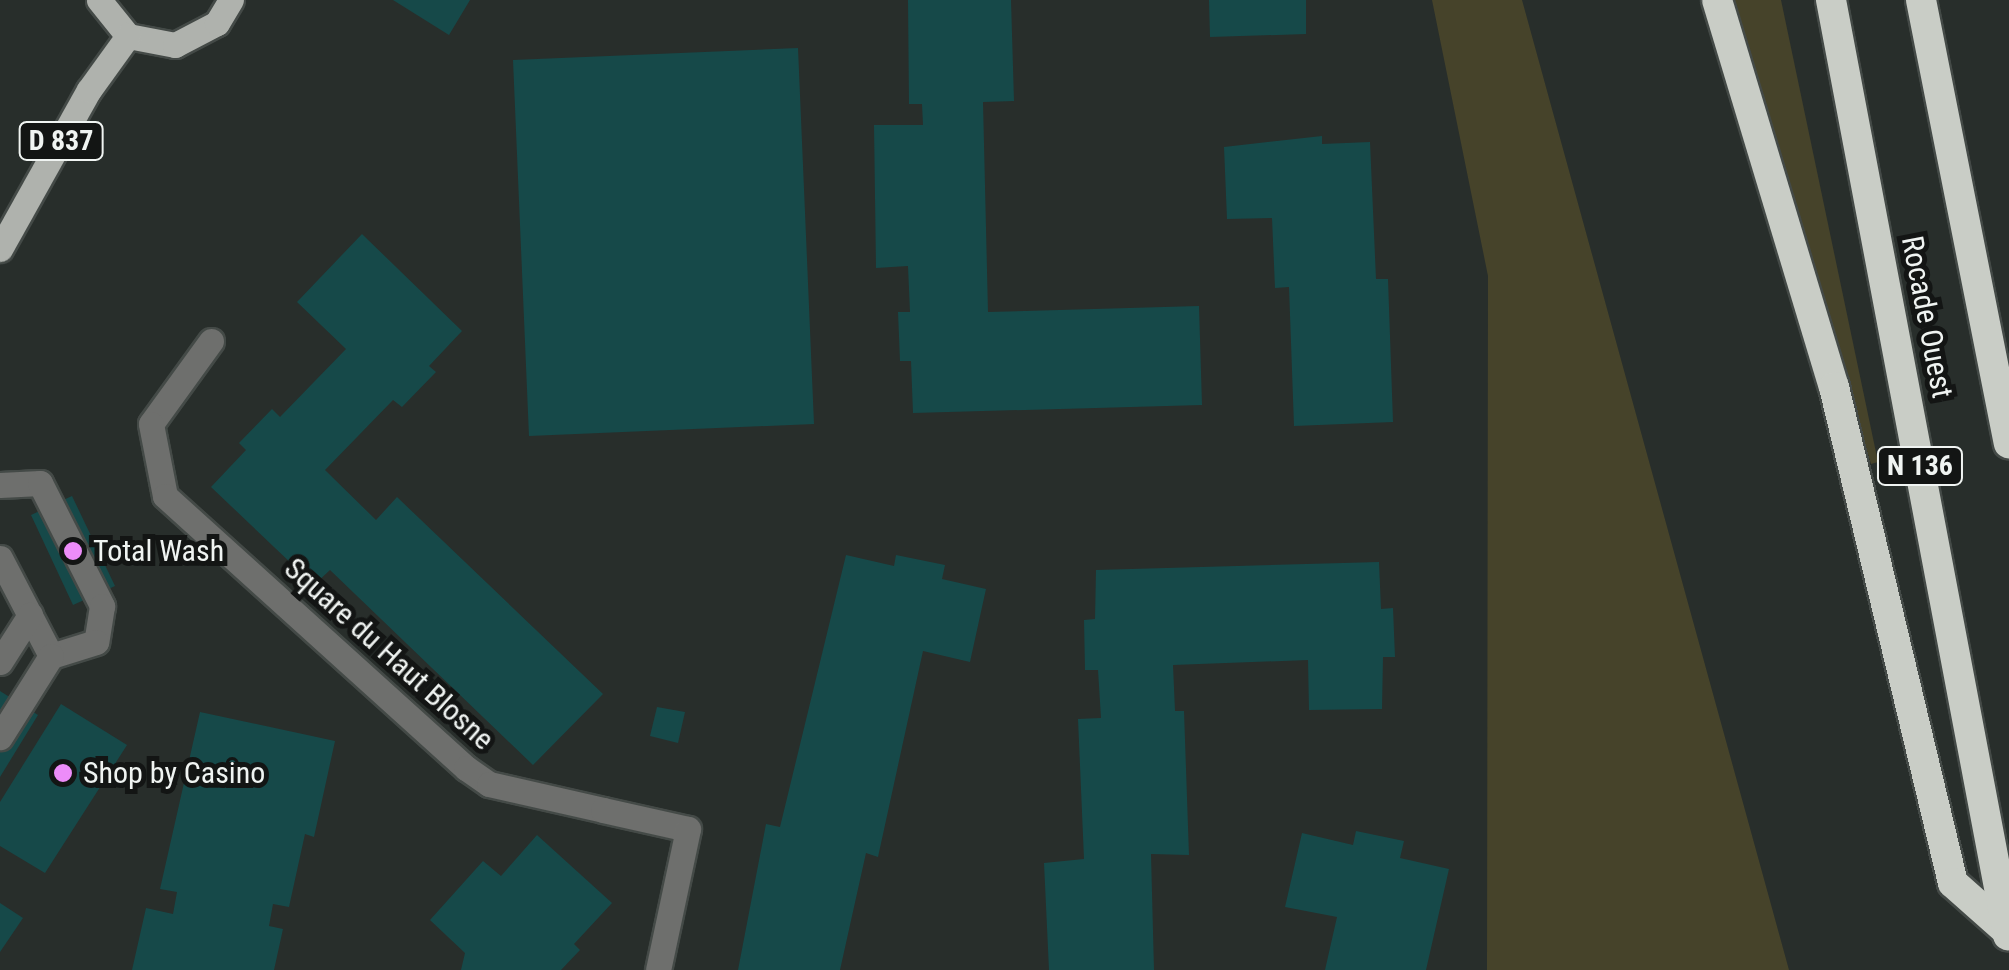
<!DOCTYPE html>
<style>
body{margin:0}
#map{position:relative;width:2009px;height:970px;overflow:hidden;background:#282e2b;font-family:"Roboto Condensed",sans-serif}
div>[style]{position:absolute}
.green>*{inset:0;background:#46432a}
.building>*{inset:0;background:#164949}
.roads{filter:drop-shadow(2px 0 #444a47) drop-shadow(-2px 0 #444a47) drop-shadow(0 2px #444a47) drop-shadow(0 -2px #444a47)}
.lane>*{height:25px;margin:-12.5px;padding:0 12.5px;transform-origin:12.5px;border-radius:12.5px;background:#6e6f6d}
.street>*{height:25px;margin:-12.5px;padding:0 12.5px;transform-origin:12.5px;border-radius:12.5px;background:#6e6f6d}
.primary>*{height:25px;margin:-12.5px;padding:0 12.5px;transform-origin:12.5px;border-radius:12.5px;background:#afb2ad}
.highway>*{height:30px;margin:-15px;padding:0 15px;transform-origin:15px;border-radius:15px;background:#c9cdc6}
.dots>*{width:28px;height:28px;translate:-50% -50%;box-sizing:border-box;border:5px solid #131514;border-radius:50%}
span{translate:-50% -50%;white-space:nowrap;text-align:center;line-height:1.15;-webkit-text-stroke:10px #131514;paint-order:stroke}
.shield-label span{padding:2px 8px;background:#131514;border:2px solid;border-radius:8px;-webkit-text-stroke-width:0}
.shield-label{font-size:28px;color:#f0f4f2;font-weight:700}
.street-label{font-size:30px;color:#f0f4f2}
.poi-label{font-size:30px;color:#f0f4f2}
.left{translate:0 -50%;text-align:left}
</style>
<div id="map">
<div class="green">
<i style="clip-path:polygon(1432px 0,1522px 0,1789px 970px,1487px 970px,1488px 276px)"></i>
<i style="clip-path:polygon(1732px 0,1781px 0,1878px 462px,1871px 464px)"></i>
</div>
<div class="building">
<i style="clip-path:polygon(393px 0,470px 0,449px 35px)"></i>
<i style="clip-path:polygon(908px 0,1011px 0,1014px 101px,983px 102px,988px 312px,1199px 306px,1202px 405px,913px 413px,911px 361px,900px 361px,898px 312px,910px 312px,908px 266px,876px 268px,874px 125px,923px 125px,922px 104px,909px 104px)"></i>
<i style="clip-path:polygon(1209px 0,1306px 0,1306px 34px,1210px 37px)"></i>
<i style="clip-path:polygon(798px 48px,814px 424px,529px 436px,513px 60px)"></i>
<i style="clip-path:polygon(1322px 136px,1322px 144px,1370px 142px,1376px 279px,1388px 279px,1393px 422px,1294px 426px,1289px 287px,1275px 288px,1272px 218px,1227px 219px,1224px 147px)"></i>
<i style="clip-path:polygon(362px 234px,462px 331px,429px 366px,436px 372px,402px 407px,393px 400px,325px 470px,376px 520px,397px 497px,603px 694px,533px 765px,330px 570px,314px 585px,211px 487px,246px 450px,239px 443px,272px 409px,280px 417px,346px 349px,297px 302px)"></i>
<i style="clip-path:polygon(72px 496px,115px 586px,73px 605px,31px 515px)"></i>
<i style="clip-path:polygon(846px 555px,894px 566px,896px 555px,945px 565px,942px 579px,986px 589px,970px 662px,923px 651px,878px 857px,866px 853px,840px 970px,738px 970px,766px 824px,780px 827px)"></i>
<i style="clip-path:polygon(1379px 562px,1381px 609px,1393px 608px,1395px 657px,1383px 657px,1382px 709px,1309px 710px,1308px 660px,1173px 665px,1175px 711px,1184px 711px,1189px 855px,1151px 854px,1154px 970px,1049px 970px,1044px 863px,1084px 859px,1078px 719px,1101px 718px,1098px 670px,1085px 670px,1084px 620px,1095px 619px,1096px 570px)"></i>
<i style="clip-path:polygon(0 691px,38px 715px,0 777px)"></i>
<i style="clip-path:polygon(61px 704px,127px 745px,45px 873px,0 846px,0 802px)"></i>
<i style="clip-path:polygon(657px 707px,685px 712px,678px 743px,650px 736px)"></i>
<i style="clip-path:polygon(200px 712px,335px 741px,314px 837px,305px 834px,289px 907px,273px 904px,269px 926px,283px 929px,274px 970px,132px 970px,146px 908px,173px 914px,177px 892px,160px 889px)"></i>
<i style="clip-path:polygon(1356px 831px,1404px 841px,1400px 858px,1449px 869px,1426px 970px,1325px 970px,1337px 917px,1285px 907px,1302px 833px,1353px 845px)"></i>
<i style="clip-path:polygon(537px 835px,612px 903px,574px 944px,580px 950px,561px 970px,461px 970px,465px 953px,430px 920px,483px 861px,501px 876px)"></i>
<i style="clip-path:polygon(0 903px,23px 918px,0 952px)"></i>
</div>
<div class="roads">
<div class="lane">
<i style="left:211px;top:341px;width:102px;rotate:125.9deg"></i>
<i style="left:151px;top:424px;width:73px;rotate:79deg"></i>
<i style="left:165px;top:496px;width:406px;rotate:42.1deg"></i>
<i style="left:466px;top:768px;width:28px;rotate:35deg"></i>
<i style="left:489px;top:784px;width:117px;rotate:12.8deg"></i>
<i style="left:0;top:485px;width:40px;rotate:-2.9deg"></i>
<i style="left:40px;top:483px;width:138px;rotate:63.2deg"></i>
<i style="left:102px;top:606px;width:36px;rotate:99deg"></i>
<i style="left:96px;top:642px;width:47px;rotate:162.7deg"></i>
<i style="left:0;top:558px;width:110px;rotate:62.5deg"></i>
<i style="left:51px;top:656px;width:96px;rotate:122.2deg"></i>
<i style="left:0;top:662px;width:56px;rotate:-57.4deg"></i>
</div>
<div class="street">
<i style="left:603px;top:810px;width:87px;rotate:12.6deg"></i>
<i style="left:688px;top:829px;width:144px;rotate:102deg"></i>
</div>
<div class="primary">
<i style="left:99px;top:0;width:46px;rotate:51.1deg"></i>
<i style="left:128px;top:36px;width:48px;rotate:10.8deg"></i>
<i style="left:175px;top:45px;width:47px;rotate:-27.6deg"></i>
<i style="left:217px;top:23px;width:27px;rotate:-59deg"></i>
<i style="left:0;top:249px;width:182px;rotate:-60.8deg"></i>
<i style="left:89px;top:90px;width:67px;rotate:-54.2deg"></i>
</div>
<div class="highway">
<i style="left:1717px;top:0;width:404px;rotate:73.2deg"></i>
<i style="left:1834px;top:387px;width:510px;rotate:76.51deg"></i>
<i style="left:1953px;top:883px;width:72px;rotate:41.6deg"></i>
<i style="left:1831px;top:0;width:952px;rotate:79.28deg"></i>
<i style="left:1921px;top:0;width:452px;rotate:78.8deg"></i>
</div>
</div>
<div class="dots">
<i style="left:73px;top:551px;background:#ed8cf9"></i>
<i style="left:63px;top:773px;background:#ed8cf9"></i>
</div>
<div class="shield-label">
<span style="left:61px;top:141px">D 837</span>
<span style="left:1920px;top:466px">N 136</span>
</div>
<div class="street-label">
<span style="left:1927px;top:317px;rotate:79deg">Rocade Ouest</span>
<span style="left:389px;top:654px;rotate:42deg">Square du Haut Blosne</span>
</div>
<div class="poi-label">
<span class="left" style="left:93px;top:551px">Total Wash</span>
<span class="left" style="left:83px;top:773px">Shop by Casino</span>
</div>
</div>
